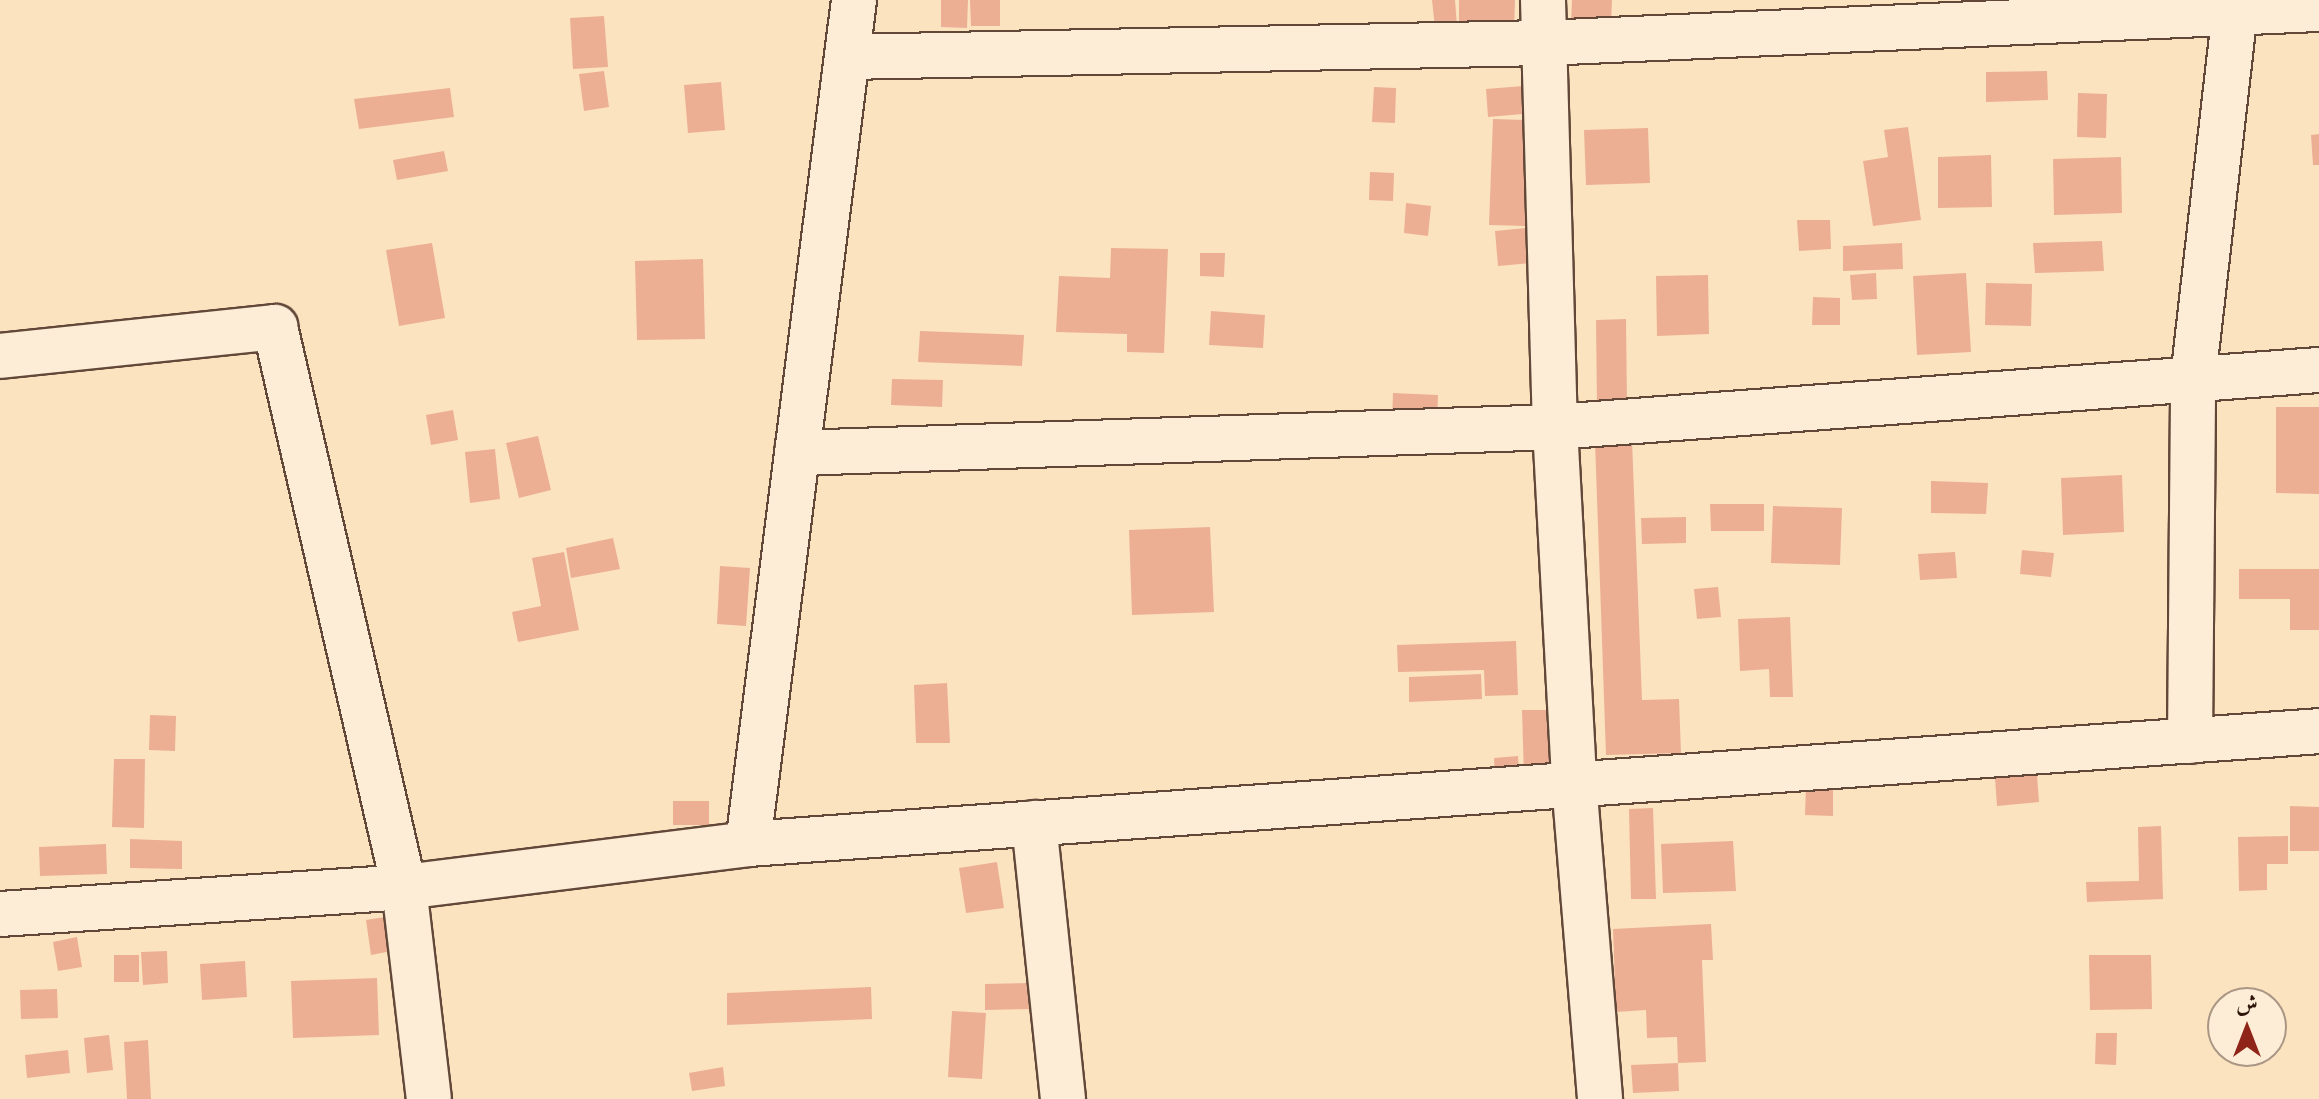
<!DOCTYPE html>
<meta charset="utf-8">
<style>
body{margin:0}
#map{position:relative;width:2319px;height:1099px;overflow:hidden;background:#fce3c0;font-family:"IM FELL DW Pica",Amiri,serif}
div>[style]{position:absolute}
.building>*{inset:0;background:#ecaf93}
.roads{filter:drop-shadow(2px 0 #624838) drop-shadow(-2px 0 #624838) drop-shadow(0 2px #624838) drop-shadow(0 -2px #624838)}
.minor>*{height:44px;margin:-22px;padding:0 22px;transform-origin:22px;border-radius:22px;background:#fdedd6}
span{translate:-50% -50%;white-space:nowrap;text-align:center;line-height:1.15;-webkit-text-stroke:7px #fdedd6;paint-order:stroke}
.north{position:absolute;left:2207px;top:987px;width:80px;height:80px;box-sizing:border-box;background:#fdedd6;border:2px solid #aa9684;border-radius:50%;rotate:0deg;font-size:22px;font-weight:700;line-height:32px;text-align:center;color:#2e140a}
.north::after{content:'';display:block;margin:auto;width:28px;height:36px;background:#8f2418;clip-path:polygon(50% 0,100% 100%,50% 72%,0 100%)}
</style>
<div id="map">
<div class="building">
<i style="clip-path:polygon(941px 0,968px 0,967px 28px,941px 27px)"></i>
<i style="clip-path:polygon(970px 0,1000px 0,1000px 26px,971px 26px)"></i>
<i style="clip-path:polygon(1432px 0,1455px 0,1457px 26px,1435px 28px)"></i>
<i style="clip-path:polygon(1459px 0,1515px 0,1514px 29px,1459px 27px)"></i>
<i style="clip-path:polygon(1572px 0,1612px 0,1610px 46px,1570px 44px)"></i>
<i style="clip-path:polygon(604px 16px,608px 67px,573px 69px,570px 18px)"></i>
<i style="clip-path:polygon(604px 71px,609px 107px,584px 111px,579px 74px)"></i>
<i style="clip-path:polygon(2047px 71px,2048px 100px,1986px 102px,1986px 72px)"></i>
<i style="clip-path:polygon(721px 82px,725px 130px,688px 133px,684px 85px)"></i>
<i style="clip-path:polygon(1534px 85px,1536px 113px,1488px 117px,1486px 89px)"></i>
<i style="clip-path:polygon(1374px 87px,1396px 88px,1395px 123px,1372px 122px)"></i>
<i style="clip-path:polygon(450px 88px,454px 117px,359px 129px,354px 99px)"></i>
<i style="clip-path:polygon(2078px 93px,2107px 94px,2106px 138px,2077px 137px)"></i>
<i style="clip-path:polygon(1493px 119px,1529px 120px,1526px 226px,1489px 225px)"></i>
<i style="clip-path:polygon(1908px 127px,1921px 220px,1873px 226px,1863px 161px,1888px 157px,1884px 130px)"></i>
<i style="clip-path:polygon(1648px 128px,1650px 183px,1586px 185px,1584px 130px)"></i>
<i style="clip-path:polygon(2319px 134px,2319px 165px,2313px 165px,2311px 135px)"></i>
<i style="clip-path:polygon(444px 151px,448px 171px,397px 180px,393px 160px)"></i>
<i style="clip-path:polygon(1991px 155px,1992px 207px,1938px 208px,1938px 157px)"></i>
<i style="clip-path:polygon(2121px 157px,2122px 213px,2054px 215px,2053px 159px)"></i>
<i style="clip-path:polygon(1370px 172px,1394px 173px,1393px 201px,1369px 200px)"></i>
<i style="clip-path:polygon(1406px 203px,1431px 206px,1428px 236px,1404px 233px)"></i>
<i style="clip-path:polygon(1797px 220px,1830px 220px,1831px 249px,1799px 251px)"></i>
<i style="clip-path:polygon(1526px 228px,1530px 263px,1498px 266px,1495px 231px)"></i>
<i style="clip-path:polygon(2102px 241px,2104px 271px,2035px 273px,2033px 243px)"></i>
<i style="clip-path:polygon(432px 243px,445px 318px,399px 326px,386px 250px)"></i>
<i style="clip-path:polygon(1902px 243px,1903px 269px,1843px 271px,1843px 246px)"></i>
<i style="clip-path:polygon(1111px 248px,1168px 249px,1164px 353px,1127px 352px,1127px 334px,1056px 332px,1059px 276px,1110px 278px)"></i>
<i style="clip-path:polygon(1200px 253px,1225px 253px,1224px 277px,1200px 276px)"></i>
<i style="clip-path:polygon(703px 259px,705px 339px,637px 340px,635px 261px)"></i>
<i style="clip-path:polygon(1876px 273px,1877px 299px,1852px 300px,1850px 275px)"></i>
<i style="clip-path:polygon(1966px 273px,1971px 352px,1917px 355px,1913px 276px)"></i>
<i style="clip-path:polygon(1708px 275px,1709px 334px,1657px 336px,1656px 276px)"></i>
<i style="clip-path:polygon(1986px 283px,2032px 284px,2031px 326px,1985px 325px)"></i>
<i style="clip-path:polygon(1813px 297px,1840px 298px,1840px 325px,1812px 325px)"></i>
<i style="clip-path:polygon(1211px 311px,1265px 315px,1263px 348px,1209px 345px)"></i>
<i style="clip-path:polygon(1626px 319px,1627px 405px,1597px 405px,1596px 320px)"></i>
<i style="clip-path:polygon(920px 331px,1024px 335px,1022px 366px,918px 362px)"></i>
<i style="clip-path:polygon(892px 379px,943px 380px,942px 407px,891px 405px)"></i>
<i style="clip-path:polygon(1393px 393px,1438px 395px,1437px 422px,1392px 421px)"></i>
<i style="clip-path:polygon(2276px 407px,2319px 407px,2319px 494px,2276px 493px)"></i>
<i style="clip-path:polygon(453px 410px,458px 440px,431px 445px,426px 415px)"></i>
<i style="clip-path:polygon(538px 436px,551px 490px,519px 498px,506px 443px)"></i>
<i style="clip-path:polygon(1632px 440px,1642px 700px,1679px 699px,1681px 753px,1606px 755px,1595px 441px)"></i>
<i style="clip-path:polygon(495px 449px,500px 499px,470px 503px,465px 452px)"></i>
<i style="clip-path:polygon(2122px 475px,2124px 532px,2063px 535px,2061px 478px)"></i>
<i style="clip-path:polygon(1931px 481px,1988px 483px,1986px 514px,1931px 513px)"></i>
<i style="clip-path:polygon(1710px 504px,1764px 504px,1764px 531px,1711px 531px)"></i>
<i style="clip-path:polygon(1773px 506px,1842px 508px,1840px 565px,1771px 563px)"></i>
<i style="clip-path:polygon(1686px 517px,1686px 543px,1642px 544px,1641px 518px)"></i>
<i style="clip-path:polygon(1210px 527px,1214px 612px,1132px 615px,1129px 530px)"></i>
<i style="clip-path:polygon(613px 538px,620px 569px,571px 578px,566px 548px)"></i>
<i style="clip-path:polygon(2022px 550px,2054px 553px,2051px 577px,2020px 574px)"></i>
<i style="clip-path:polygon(564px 552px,579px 630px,518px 642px,512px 612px,541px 606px,532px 558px)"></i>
<i style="clip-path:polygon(1955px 552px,1957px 578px,1920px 580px,1918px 554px)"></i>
<i style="clip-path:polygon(720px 566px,750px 568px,746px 626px,717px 624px)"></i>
<i style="clip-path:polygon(2239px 569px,2319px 569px,2319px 630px,2290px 630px,2290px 599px,2239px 599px)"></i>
<i style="clip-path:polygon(1718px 587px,1721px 617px,1697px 619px,1694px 589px)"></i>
<i style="clip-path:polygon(1790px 617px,1793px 697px,1770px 697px,1769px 669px,1740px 671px,1738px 619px)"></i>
<i style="clip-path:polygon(1516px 641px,1518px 695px,1485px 696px,1484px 670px,1398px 672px,1397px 645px)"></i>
<i style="clip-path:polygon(1481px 674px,1482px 699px,1409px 702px,1409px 677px)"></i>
<i style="clip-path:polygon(947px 683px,950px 743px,916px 743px,914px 685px)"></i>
<i style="clip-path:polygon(1522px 710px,1563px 710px,1565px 776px,1524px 777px)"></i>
<i style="clip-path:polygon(150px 715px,176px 716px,175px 751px,149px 750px)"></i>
<i style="clip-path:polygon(1518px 756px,1520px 793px,1496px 794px,1494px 758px)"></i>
<i style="clip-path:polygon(114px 759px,145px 759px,144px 828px,112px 827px)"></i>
<i style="clip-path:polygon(2037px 775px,2039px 802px,1997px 806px,1995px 778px)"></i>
<i style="clip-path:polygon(1806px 787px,1833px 788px,1833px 816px,1805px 815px)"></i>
<i style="clip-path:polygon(673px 801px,709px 801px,709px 825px,673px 825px)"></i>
<i style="clip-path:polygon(2290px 806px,2319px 807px,2319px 851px,2290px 851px)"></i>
<i style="clip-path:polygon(1653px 808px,1656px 899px,1631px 899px,1629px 809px)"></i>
<i style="clip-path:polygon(2161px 826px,2163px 899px,2087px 902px,2086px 882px,2139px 881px,2138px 827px)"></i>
<i style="clip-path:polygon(2288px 836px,2288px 864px,2267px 864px,2267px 890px,2239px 891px,2238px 837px)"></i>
<i style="clip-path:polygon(130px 839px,182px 841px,182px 869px,130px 868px)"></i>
<i style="clip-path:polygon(1733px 841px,1736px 891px,1663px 893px,1661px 844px)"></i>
<i style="clip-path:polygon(106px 844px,107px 874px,40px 876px,39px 847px)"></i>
<i style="clip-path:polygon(997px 862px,1004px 908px,966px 913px,959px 868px)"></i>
<i style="clip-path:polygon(391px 916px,397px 950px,371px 955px,366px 920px)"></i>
<i style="clip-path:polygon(1711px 924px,1713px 960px,1702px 960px,1706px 1062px,1678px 1063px,1677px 1037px,1647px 1038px,1646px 1010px,1616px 1012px,1613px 929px)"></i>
<i style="clip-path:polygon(77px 937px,82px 967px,58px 971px,53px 942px)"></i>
<i style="clip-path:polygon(167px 951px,168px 983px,143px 985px,141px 952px)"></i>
<i style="clip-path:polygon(114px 955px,139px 955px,139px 982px,114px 982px)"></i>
<i style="clip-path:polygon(2089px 955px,2151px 955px,2152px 1009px,2090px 1010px)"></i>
<i style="clip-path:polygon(245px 961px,247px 997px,202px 1000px,200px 964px)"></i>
<i style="clip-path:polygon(377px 978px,379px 1035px,293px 1038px,291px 981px)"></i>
<i style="clip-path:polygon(1033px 983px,1034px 1009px,985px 1010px,985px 984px)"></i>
<i style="clip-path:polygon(871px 987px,872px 1019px,727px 1025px,727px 993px)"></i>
<i style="clip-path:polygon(57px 989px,58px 1018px,21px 1019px,20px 990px)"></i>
<i style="clip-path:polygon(952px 1011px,986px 1013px,982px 1079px,948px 1077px)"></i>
<i style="clip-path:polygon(2096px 1033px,2117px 1033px,2116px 1065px,2095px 1064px)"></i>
<i style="clip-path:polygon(109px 1035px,113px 1070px,87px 1073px,84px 1038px)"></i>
<i style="clip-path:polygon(148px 1040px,151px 1099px,127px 1099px,124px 1042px)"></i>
<i style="clip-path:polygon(68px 1050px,70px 1073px,27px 1078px,25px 1055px)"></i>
<i style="clip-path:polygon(1678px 1063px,1679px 1091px,1633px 1093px,1631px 1065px)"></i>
<i style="clip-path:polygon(723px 1067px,725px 1086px,692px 1091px,689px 1073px)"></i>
</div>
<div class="roads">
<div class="minor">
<i style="left:1543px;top:0;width:427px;rotate:88.4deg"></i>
<i style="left:1555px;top:427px;width:356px;rotate:86.9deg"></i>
<i style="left:1574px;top:782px;width:318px;rotate:85.3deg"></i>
<i style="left:847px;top:57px;width:695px;rotate:-1.15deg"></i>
<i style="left:1542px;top:43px;width:778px;rotate:-2.51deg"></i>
<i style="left:0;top:356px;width:277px;rotate:-6deg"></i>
<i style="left:275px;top:327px;width:575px;rotate:77.03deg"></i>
<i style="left:404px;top:887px;width:213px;rotate:83.3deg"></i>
<i style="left:797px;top:453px;width:758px;rotate:-1.96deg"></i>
<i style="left:1555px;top:427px;width:766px;rotate:-4.27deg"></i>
<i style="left:2190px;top:741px;width:362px;rotate:-89.5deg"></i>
<i style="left:2193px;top:379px;width:381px;rotate:-83.5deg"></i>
<i style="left:1034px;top:823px;width:278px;rotate:84deg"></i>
<i style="left:748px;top:844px;width:851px;rotate:-82.84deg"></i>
<i style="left:0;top:914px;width:405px;rotate:-3.8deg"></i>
<i style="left:404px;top:887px;width:347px;rotate:-7.1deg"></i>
<i style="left:748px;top:844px;width:1575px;rotate:-4.11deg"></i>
</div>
</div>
<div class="north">ش</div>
</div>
